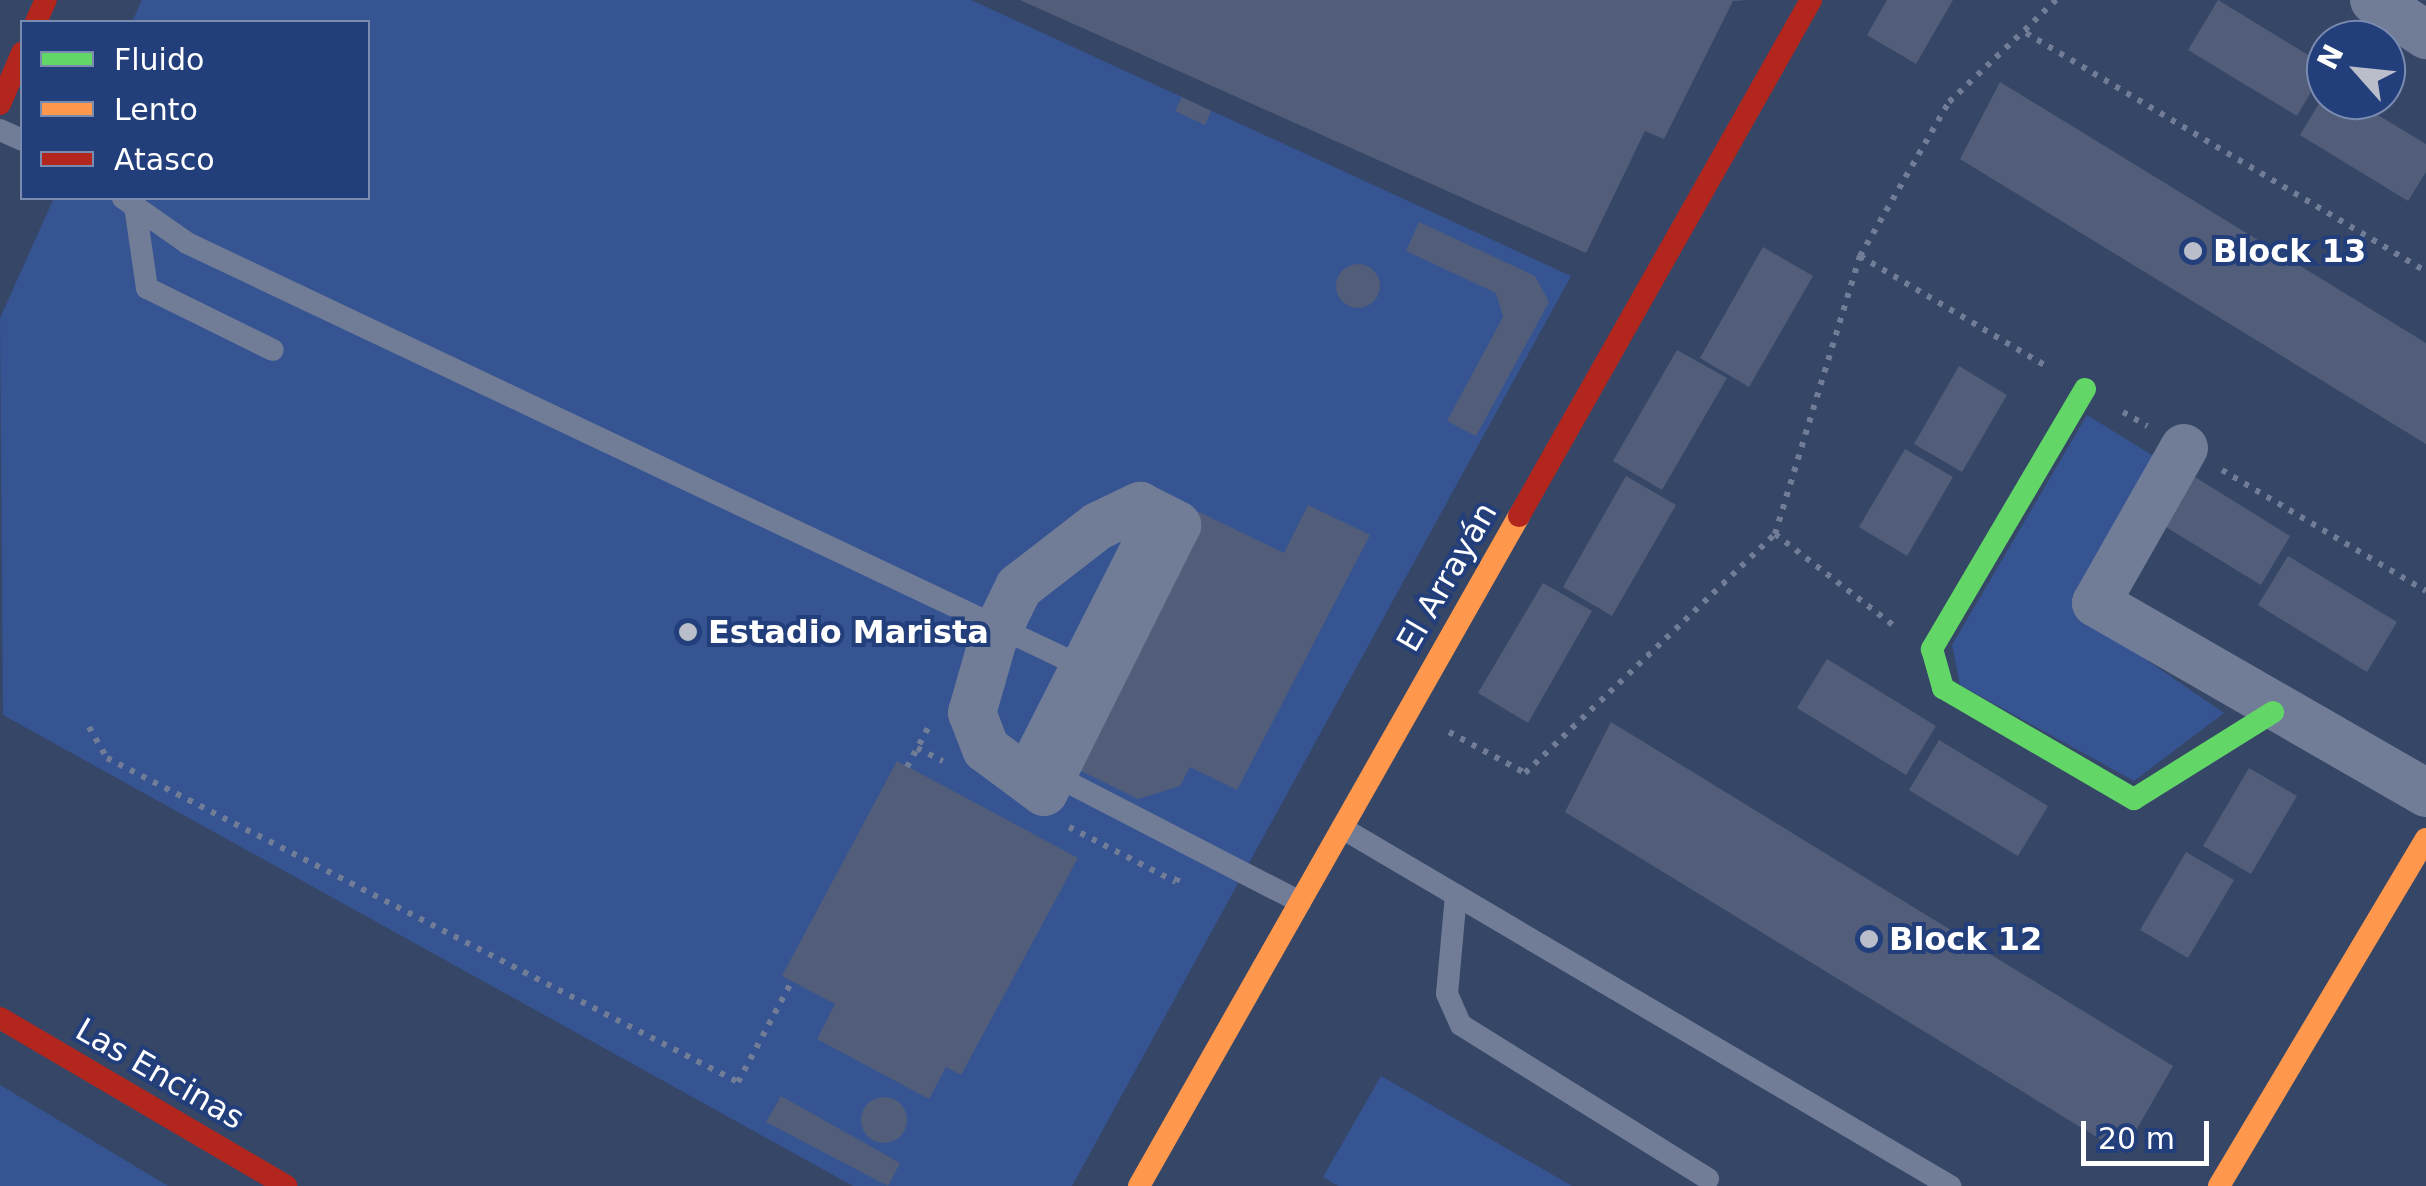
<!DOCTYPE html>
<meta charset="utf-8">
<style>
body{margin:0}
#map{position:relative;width:2426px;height:1186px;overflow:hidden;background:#364667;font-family:"DejaVu Sans",sans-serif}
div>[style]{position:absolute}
.green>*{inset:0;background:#365492}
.building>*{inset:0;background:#525e79}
.round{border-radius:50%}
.path>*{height:6px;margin-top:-3px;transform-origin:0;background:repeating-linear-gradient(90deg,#717d96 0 5px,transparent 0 13px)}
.lane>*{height:22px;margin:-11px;padding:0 11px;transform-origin:11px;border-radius:11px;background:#717d96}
.street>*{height:48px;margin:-24px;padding:0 24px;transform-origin:24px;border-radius:24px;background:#717d96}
.fast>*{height:22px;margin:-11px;padding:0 11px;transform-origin:11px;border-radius:11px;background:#63d668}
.slow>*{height:22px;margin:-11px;padding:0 11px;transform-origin:11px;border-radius:11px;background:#ff974d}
.jam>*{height:22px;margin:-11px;padding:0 11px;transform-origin:11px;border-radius:11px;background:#b3261e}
.dots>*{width:28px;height:28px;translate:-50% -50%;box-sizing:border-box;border:5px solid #223e7b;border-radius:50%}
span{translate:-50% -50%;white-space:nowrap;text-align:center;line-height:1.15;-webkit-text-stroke:8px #223e7b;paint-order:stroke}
.poi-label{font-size:32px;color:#fff;font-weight:700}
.left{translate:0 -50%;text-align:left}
.street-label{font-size:32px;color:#fff}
.legend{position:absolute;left:20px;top:20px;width:350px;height:180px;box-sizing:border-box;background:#223e7b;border:2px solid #7a8bb0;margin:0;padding:12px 18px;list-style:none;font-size:30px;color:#fff}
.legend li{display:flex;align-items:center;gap:20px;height:50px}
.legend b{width:50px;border:2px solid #7a8bb0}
.north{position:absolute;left:2306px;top:20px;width:100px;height:100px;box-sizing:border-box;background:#223e7b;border:2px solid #7a8bb0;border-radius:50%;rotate:297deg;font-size:28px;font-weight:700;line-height:40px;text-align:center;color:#fff}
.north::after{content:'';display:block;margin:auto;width:35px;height:45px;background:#b9beca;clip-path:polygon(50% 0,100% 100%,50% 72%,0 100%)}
.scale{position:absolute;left:2081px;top:1121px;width:128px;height:45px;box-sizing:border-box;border:5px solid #fff;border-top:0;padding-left:12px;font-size:30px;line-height:35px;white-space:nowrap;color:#fff;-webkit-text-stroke:8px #223e7b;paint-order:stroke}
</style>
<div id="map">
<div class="green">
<i style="clip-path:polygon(142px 0,971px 0,1571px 276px,1072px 1186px,853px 1186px,3px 715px,0 318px,54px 198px,368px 198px,368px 22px,132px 22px)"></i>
<i style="clip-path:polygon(2087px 415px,2168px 465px,2081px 615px,2224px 713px,2134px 781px,1960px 685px,1952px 645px)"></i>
<i style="clip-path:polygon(1381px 1076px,1572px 1186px,1338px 1186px,1323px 1177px)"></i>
<i style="clip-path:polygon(0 1085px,168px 1186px,0 1186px)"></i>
</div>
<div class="building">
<i style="clip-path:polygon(1020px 0,1748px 0,1733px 1px,1664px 139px,1645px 131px,1586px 253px)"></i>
<i style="clip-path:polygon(1887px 0,1953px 0,1916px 64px,1867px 35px)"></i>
<i style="clip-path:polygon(2218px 0,2326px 66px,2297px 116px,2188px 50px)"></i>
<i style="clip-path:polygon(2000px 82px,2426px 343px,2426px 444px,1960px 159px)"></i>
<i style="clip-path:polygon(2326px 92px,2326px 100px,2353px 100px,2426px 144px,2426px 172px,2408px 201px,2300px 135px)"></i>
<i style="clip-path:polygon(1182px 97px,1211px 111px,1205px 125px,1175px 111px)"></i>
<i style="clip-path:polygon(1419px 222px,1535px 276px,1549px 302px,1476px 436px,1447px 421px,1503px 317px,1496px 293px,1406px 251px)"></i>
<i style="clip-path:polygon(1763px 247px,1813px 276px,1749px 387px,1700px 358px)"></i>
<i class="round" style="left:1336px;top:264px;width:44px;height:44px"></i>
<i style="clip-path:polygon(1677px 350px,1727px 378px,1662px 490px,1613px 461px)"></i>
<i style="clip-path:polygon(1959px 366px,2007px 395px,1962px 472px,1914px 444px)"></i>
<i style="clip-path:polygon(1905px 449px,1953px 477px,1907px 556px,1859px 527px)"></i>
<i style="clip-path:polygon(2182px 469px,2290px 536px,2261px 585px,2151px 518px)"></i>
<i style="clip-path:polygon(1626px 476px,1676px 505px,1612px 616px,1563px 587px)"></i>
<i style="clip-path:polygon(1308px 505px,1370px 535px,1237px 790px,1190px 767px,1180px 786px,1138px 799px,1075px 768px,1199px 512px,1284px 553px)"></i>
<i style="clip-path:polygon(2288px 556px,2397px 622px,2367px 672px,2258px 605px)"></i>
<i style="clip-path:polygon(1543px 583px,1592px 611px,1528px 723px,1478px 693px)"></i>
<i style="clip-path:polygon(1827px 659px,1936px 726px,1906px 775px,1797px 708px)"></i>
<i style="clip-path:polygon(1611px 722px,2173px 1066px,2123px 1153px,1565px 812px)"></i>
<i style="clip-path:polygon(1939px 740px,2048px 806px,2018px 856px,1909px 790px)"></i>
<i style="clip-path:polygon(897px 761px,1078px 858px,961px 1075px,946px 1067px,929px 1099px,817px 1039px,835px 1004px,782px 976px)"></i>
<i style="clip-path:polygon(2249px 768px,2297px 796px,2251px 874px,2203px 846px)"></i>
<i style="clip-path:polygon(2186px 852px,2234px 880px,2188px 958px,2140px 930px)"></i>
<i style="clip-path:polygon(781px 1096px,900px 1163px,888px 1186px,766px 1122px)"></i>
<i class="round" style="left:861px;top:1097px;width:46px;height:46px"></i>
</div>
<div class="path">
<i style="left:2026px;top:33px;width:465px;rotate:30.8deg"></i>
<i style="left:1860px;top:256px;width:214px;rotate:30.6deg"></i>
<i style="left:2123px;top:412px;width:28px;rotate:30deg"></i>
<i style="left:2222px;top:470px;width:237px;rotate:30.7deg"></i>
<i style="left:1775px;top:534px;width:291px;rotate:-73deg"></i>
<i style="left:1860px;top:256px;width:178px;rotate:-60deg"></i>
<i style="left:1949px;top:102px;width:148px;rotate:-43.6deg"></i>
<i style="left:89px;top:727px;width:36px;rotate:60deg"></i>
<i style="left:107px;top:758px;width:709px;rotate:27.18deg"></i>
<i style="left:738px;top:1082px;width:115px;rotate:-61.9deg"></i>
<i style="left:1449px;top:732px;width:86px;rotate:28.3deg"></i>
<i style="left:1525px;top:773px;width:346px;rotate:-43.7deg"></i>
<i style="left:1775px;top:534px;width:150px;rotate:37.7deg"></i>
<i style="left:917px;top:748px;width:29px;rotate:27deg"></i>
<i style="left:907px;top:767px;width:44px;rotate:-61.7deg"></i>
<i style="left:1069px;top:827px;width:120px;rotate:27.2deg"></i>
<i style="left:1176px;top:882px;width:8px;rotate:-67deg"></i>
</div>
<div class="lane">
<i style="left:0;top:130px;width:24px;rotate:24deg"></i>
<i style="left:123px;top:198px;width:78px;rotate:35.1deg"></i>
<i style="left:187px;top:243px;width:977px;rotate:25.33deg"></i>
<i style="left:135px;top:206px;width:83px;rotate:81.7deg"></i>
<i style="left:147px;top:288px;width:140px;rotate:26.2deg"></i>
<i style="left:1149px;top:511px;width:278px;rotate:116.9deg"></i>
<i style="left:1023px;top:759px;width:312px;rotate:27.3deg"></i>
<i style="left:1342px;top:828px;width:706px;rotate:30.49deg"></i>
<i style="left:1456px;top:895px;width:99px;rotate:95.2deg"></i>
<i style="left:1447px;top:994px;width:34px;rotate:66deg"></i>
<i style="left:1461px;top:1025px;width:291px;rotate:31.9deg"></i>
</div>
<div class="street">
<i style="left:2374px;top:0;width:63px;rotate:33.9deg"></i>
<i style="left:2184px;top:448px;width:178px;rotate:119.6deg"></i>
<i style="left:2096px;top:603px;width:381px;rotate:29.9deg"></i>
<i style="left:1140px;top:506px;width:42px;rotate:27.2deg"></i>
<i style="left:1177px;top:525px;width:298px;rotate:116.5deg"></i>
<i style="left:1044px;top:792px;width:72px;rotate:-143.4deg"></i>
<i style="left:986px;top:749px;width:39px;rotate:-111deg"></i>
<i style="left:972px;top:713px;width:76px;rotate:-74deg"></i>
<i style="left:993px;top:640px;width:59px;rotate:-63.9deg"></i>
<i style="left:1019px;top:587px;width:100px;rotate:-37.7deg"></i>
<i style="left:1098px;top:526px;width:47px;rotate:-25.5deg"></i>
</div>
<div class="fast">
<i style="left:2085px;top:389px;width:302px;rotate:120.5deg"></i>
<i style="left:1932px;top:649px;width:41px;rotate:74.2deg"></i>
<i style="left:1943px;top:688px;width:221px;rotate:30.2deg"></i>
<i style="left:2134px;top:799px;width:164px;rotate:-32deg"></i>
</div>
<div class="slow">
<i style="left:1139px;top:1186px;width:770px;rotate:-60.44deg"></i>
<i style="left:2219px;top:1186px;width:404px;rotate:-59.2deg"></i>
</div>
<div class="jam">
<i style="left:36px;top:22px;width:24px;rotate:-66deg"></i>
<i style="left:0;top:104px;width:56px;rotate:-66.7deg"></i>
<i style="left:1519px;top:516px;width:593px;rotate:-60.49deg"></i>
<i style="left:0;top:1018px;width:332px;rotate:30.4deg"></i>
</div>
<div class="dots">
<i style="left:2193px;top:251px;background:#b9beca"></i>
<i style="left:688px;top:632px;background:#b9beca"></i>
<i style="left:1869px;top:939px;background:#b9beca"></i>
</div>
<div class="poi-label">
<span class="left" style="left:2213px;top:251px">Block 13</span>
<span class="left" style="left:708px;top:632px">Estadio Marista</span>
<span class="left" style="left:1889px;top:939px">Block 12</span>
</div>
<div class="street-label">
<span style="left:1447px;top:577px;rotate:-60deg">El Arrayán</span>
<span style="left:160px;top:1074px;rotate:30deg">Las Encinas</span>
</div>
<ul class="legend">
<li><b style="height:12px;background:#63d668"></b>Fluido</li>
<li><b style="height:12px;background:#ff974d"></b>Lento</li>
<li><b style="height:12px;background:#b3261e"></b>Atasco</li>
</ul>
<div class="north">N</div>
<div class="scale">20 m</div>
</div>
